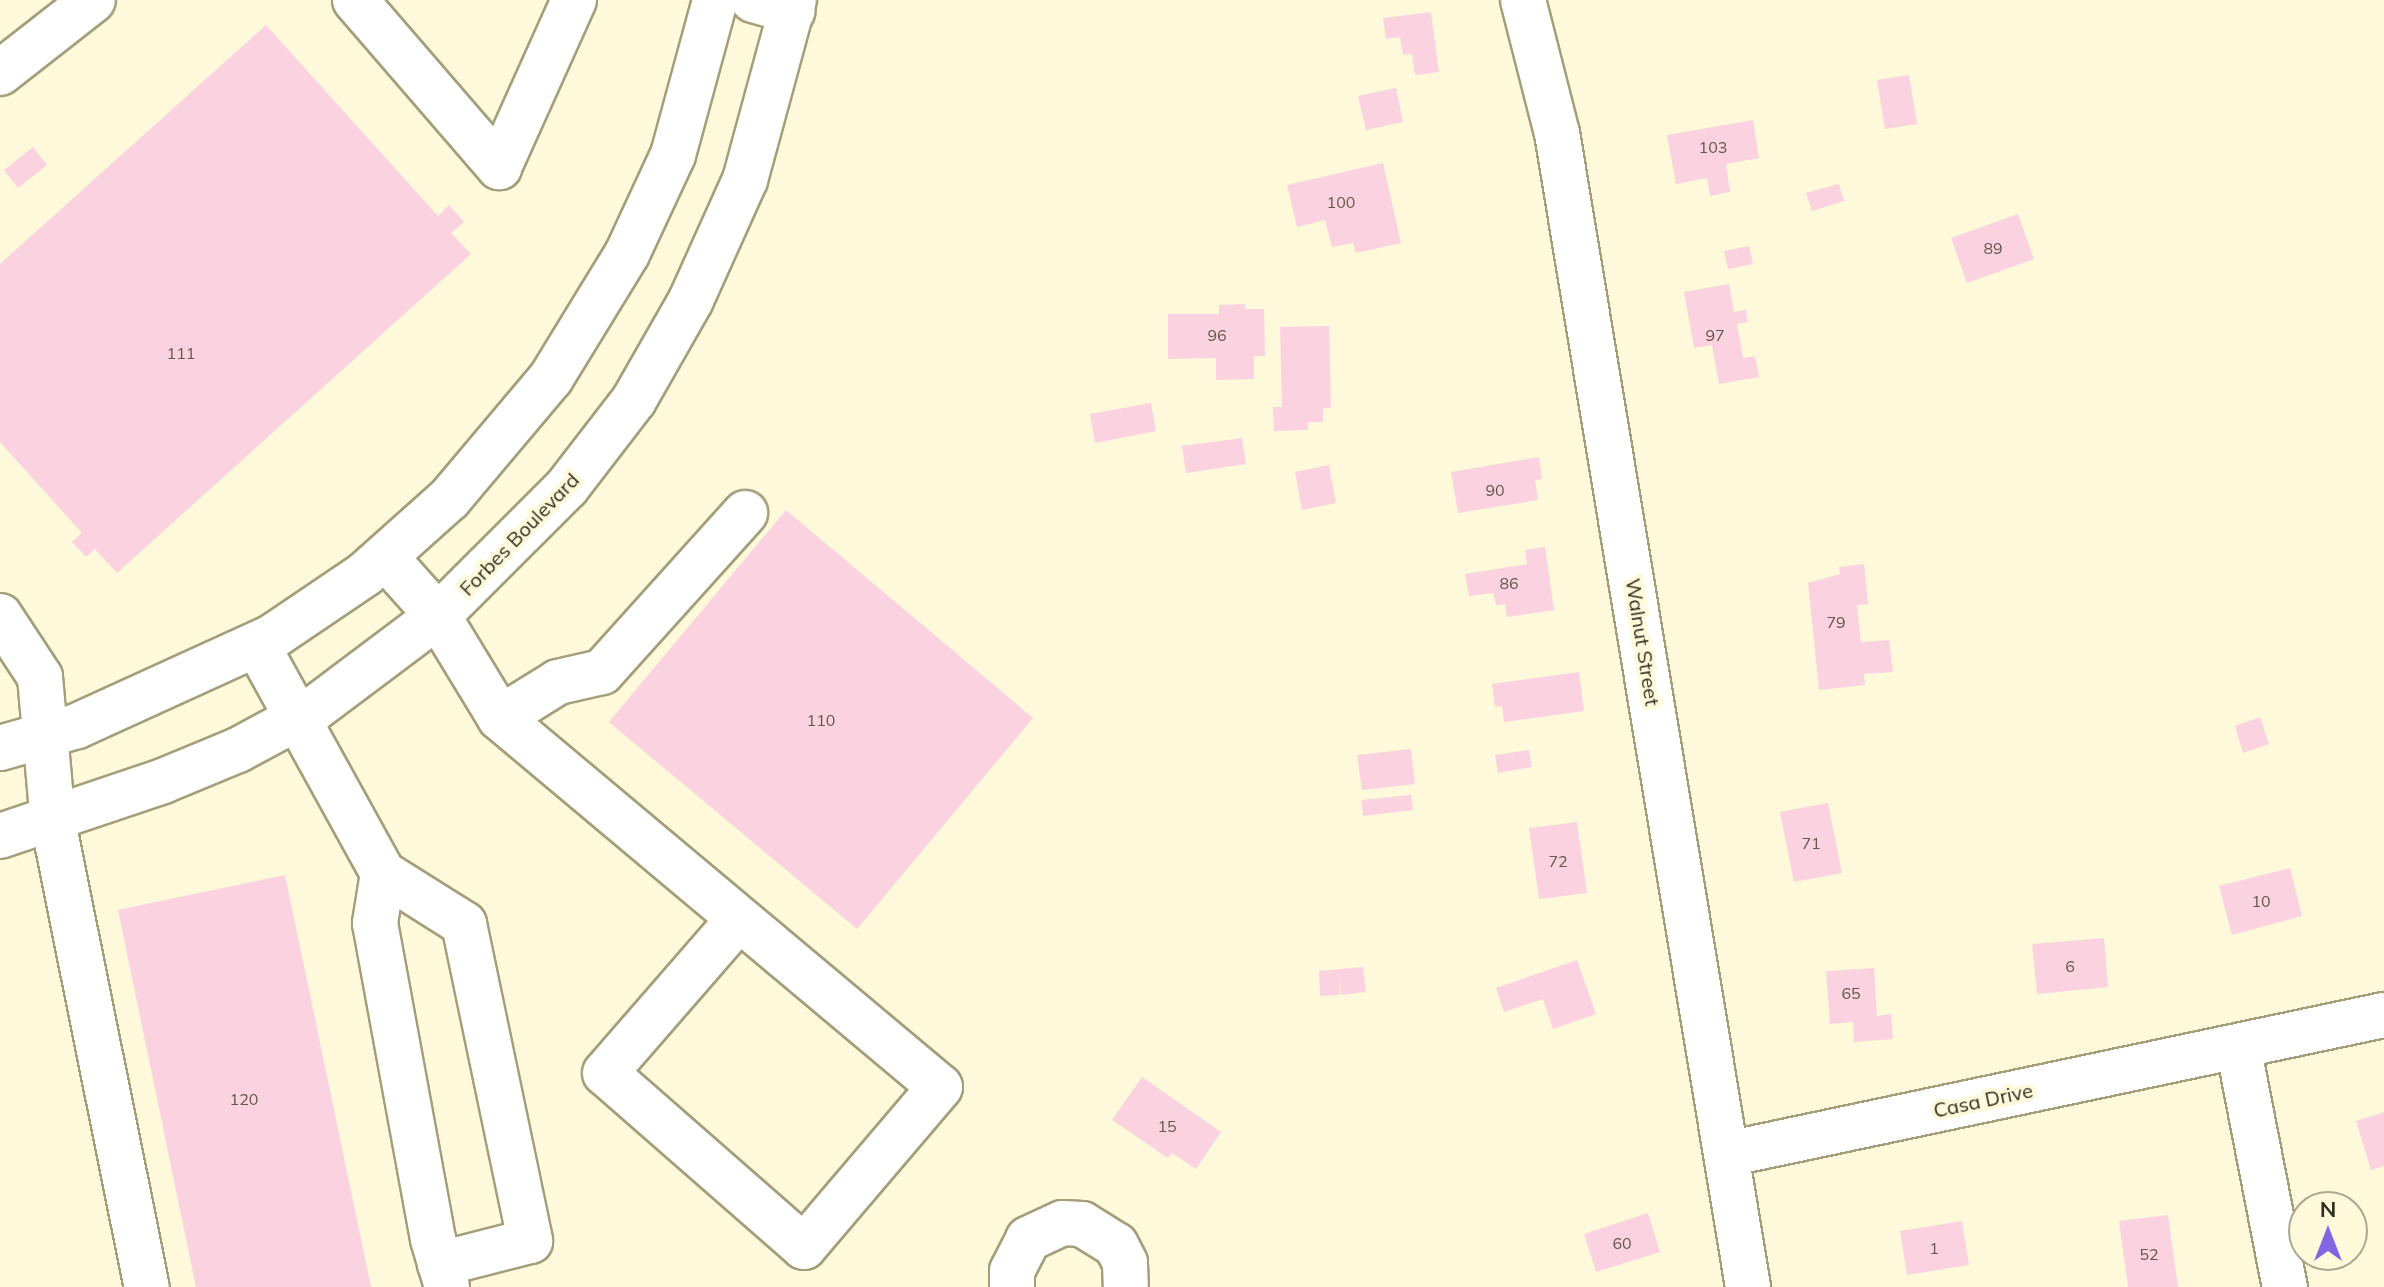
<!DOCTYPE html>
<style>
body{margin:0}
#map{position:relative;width:2384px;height:1287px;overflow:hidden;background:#fef9db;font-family:Mulish,sans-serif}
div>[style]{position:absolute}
.building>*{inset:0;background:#fbd2df}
.roads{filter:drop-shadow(2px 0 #a49e7b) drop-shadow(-2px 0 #a49e7b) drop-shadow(0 2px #a49e7b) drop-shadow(0 -2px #a49e7b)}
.minor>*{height:44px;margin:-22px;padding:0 22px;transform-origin:22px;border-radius:22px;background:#fff}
span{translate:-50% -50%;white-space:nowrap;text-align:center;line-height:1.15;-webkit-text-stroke:8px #fef9db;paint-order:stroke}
.number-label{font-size:16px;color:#62564f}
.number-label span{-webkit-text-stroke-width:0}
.street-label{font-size:20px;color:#2f2d1f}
.north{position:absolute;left:2288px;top:1191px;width:80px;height:80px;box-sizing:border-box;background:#fef9db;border:2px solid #aba790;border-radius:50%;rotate:0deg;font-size:22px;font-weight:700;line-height:32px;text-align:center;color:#2f2d1f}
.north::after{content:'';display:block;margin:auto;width:28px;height:36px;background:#8266e1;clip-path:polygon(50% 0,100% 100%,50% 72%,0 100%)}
</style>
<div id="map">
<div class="building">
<i style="clip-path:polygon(1431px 12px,1439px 72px,1415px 75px,1412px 54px,1403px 55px,1400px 37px,1386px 39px,1383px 18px)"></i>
<i style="clip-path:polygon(266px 25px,438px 216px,449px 205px,464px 222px,451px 233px,471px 254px,117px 573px,95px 549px,86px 557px,72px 542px,82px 533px,0 442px,0 264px)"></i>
<i style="clip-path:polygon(1909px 75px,1917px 124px,1885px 129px,1877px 80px)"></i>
<i style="clip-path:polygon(1396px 88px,1403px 122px,1366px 130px,1358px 96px)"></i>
<i style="clip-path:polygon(1753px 120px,1759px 158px,1726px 164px,1730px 192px,1710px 196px,1707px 178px,1676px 184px,1667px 135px)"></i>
<i style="clip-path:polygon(33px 147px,47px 165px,18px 188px,4px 170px)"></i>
<i style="clip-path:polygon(1383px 163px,1401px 243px,1356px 253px,1353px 243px,1332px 247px,1325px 220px,1297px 227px,1287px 185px)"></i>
<i style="clip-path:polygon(1839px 184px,1844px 201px,1812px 211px,1806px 193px)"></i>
<i style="clip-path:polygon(2018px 214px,2034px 259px,1967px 283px,1951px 238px)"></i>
<i style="clip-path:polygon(1749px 246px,1753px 264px,1728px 269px,1724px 251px)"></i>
<i style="clip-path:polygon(1729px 284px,1734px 312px,1746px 310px,1748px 322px,1737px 324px,1743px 358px,1755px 356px,1759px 377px,1719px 384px,1712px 345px,1694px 348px,1684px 292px)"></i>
<i style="clip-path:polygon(1245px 304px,1245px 309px,1264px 309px,1265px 356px,1254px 356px,1254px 379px,1216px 380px,1216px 358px,1168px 359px,1168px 314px,1219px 314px,1219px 305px)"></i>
<i style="clip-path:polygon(1329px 326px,1331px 408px,1323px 408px,1323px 422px,1308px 422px,1308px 430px,1274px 431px,1273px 407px,1282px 407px,1280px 327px)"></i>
<i style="clip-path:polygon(1151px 403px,1156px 431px,1095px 443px,1090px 414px)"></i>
<i style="clip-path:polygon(1242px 438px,1246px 464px,1186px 473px,1182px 446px)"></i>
<i style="clip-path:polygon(1539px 457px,1542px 479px,1535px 480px,1538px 500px,1458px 513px,1451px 472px)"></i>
<i style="clip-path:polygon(1329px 465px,1336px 503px,1302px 510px,1295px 472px)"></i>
<i style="clip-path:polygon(786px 510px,1033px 718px,857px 929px,609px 722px)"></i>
<i style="clip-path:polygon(1545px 547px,1554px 610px,1507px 617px,1505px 604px,1496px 605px,1493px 593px,1469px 596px,1465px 574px,1527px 564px,1525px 550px)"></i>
<i style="clip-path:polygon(1864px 564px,1868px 604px,1857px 605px,1861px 642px,1889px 640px,1893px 672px,1864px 674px,1865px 685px,1819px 690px,1808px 583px,1840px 574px,1839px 567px)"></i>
<i style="clip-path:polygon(1579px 672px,1584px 711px,1504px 722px,1502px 706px,1495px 707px,1492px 684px)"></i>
<i style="clip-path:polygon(2260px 717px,2269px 744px,2243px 753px,2235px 726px)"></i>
<i style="clip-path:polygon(1411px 749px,1415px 784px,1362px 790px,1357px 755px)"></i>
<i style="clip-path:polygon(1529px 750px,1532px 767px,1498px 773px,1495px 755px)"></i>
<i style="clip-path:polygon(1411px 795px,1413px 810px,1363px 816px,1361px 800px)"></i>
<i style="clip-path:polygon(1828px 803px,1842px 873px,1794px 882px,1780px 812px)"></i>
<i style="clip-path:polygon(1577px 822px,1587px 893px,1539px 899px,1529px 828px)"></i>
<i style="clip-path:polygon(2290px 868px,2302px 916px,2232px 935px,2219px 886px)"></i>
<i style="clip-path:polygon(285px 875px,371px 1287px,196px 1287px,118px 910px)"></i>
<i style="clip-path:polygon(2104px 938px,2108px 987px,2037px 994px,2032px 944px)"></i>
<i style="clip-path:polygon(1577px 960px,1596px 1014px,1553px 1029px,1543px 999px,1504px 1012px,1496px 988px)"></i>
<i style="clip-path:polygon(1363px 967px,1366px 992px,1341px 995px,1339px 976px,1340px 995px,1320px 996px,1319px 971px)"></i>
<i style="clip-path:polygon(1874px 968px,1877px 1016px,1891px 1014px,1893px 1039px,1854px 1042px,1853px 1022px,1830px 1024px,1826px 971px)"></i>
<i style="clip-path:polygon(1142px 1077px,1221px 1132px,1196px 1169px,1172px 1153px,1168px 1158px,1112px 1120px)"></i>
<i style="clip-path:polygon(2384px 1112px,2384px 1166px,2371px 1170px,2356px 1121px)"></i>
<i style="clip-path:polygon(1648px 1213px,1660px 1252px,1596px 1272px,1584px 1234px)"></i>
<i style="clip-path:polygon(2168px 1215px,2178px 1287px,2128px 1287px,2119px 1221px)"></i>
<i style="clip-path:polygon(1962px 1221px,1969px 1265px,1907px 1275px,1900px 1231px)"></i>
</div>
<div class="roads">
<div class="minor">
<i style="left:355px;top:0;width:221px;rotate:49.2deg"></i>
<i style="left:499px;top:167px;width:183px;rotate:-65.8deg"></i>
<i style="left:753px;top:0;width:41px;rotate:15.8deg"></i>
<i style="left:1523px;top:0;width:137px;rotate:75.7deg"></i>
<i style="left:1557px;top:133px;width:1170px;rotate:80.6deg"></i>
<i style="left:0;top:73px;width:118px;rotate:-38.1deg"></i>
<i style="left:385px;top:557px;width:79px;rotate:48.1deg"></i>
<i style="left:438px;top:616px;width:119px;rotate:58.7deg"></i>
<i style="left:500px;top:718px;width:574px;rotate:39.98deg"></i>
<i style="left:940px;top:1087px;width:210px;rotate:130.4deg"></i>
<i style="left:804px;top:1247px;width:264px;rotate:-138.8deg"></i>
<i style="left:605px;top:1073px;width:203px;rotate:-49deg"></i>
<i style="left:0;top:616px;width:73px;rotate:56.7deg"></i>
<i style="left:40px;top:677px;width:146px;rotate:84.9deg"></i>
<i style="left:53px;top:822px;width:474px;rotate:78.6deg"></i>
<i style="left:257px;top:645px;width:260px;rotate:61.1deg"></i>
<i style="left:383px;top:873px;width:96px;rotate:32.2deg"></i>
<i style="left:464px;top:924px;width:324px;rotate:78.2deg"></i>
<i style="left:530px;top:1241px;width:93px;rotate:165.7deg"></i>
<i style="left:500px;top:718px;width:68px;rotate:-31.8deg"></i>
<i style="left:558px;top:682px;width:45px;rotate:-12.8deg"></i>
<i style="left:602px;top:672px;width:214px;rotate:-48deg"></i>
<i style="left:0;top:748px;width:80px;rotate:-15.9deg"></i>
<i style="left:77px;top:726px;width:214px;rotate:-24.5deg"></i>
<i style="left:272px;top:637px;width:112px;rotate:-34.1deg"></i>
<i style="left:365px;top:574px;width:113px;rotate:-41.8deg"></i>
<i style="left:449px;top:499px;width:158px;rotate:-49.9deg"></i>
<i style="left:551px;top:378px;width:145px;rotate:-58.5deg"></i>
<i style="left:627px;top:254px;width:109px;rotate:-65.1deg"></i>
<i style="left:673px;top:155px;width:161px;rotate:-74.8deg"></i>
<i style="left:0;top:836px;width:172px;rotate:-18.6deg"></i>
<i style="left:163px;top:781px;width:81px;rotate:-22.5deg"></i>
<i style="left:238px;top:750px;width:86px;rotate:-28.3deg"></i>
<i style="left:314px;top:709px;width:155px;rotate:-36.9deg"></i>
<i style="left:438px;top:616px;width:182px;rotate:-45deg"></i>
<i style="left:567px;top:487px;width:110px;rotate:-52.4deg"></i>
<i style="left:634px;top:400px;width:115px;rotate:-60.3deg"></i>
<i style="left:691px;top:300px;width:132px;rotate:-65.8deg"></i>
<i style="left:745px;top:180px;width:187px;rotate:-74.8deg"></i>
<i style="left:383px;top:873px;width:51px;rotate:99.1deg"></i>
<i style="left:375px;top:923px;width:321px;rotate:79.6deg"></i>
<i style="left:433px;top:1239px;width:50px;rotate:73.7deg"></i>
<i style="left:2238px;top:1046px;width:246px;rotate:79deg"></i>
<i style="left:1727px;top:1154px;width:672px;rotate:-11.95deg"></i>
<i style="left:1012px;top:1287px;width:16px;rotate:-90deg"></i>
<i style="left:1012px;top:1271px;width:36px;rotate:-63deg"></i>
<i style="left:1028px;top:1239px;width:38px;rotate:-25deg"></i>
<i style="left:1063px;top:1223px;width:19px;rotate:3deg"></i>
<i style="left:1082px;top:1224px;width:40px;rotate:32deg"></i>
<i style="left:1116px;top:1245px;width:20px;rotate:63deg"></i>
<i style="left:1125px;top:1263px;width:24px;rotate:88deg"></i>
</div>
</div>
<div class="number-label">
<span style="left:1713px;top:147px">103</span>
<span style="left:1341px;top:202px">100</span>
<span style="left:1993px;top:248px">89</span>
<span style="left:1217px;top:335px">96</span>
<span style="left:1715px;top:335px">97</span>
<span style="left:181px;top:353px">111</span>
<span style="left:1495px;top:490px">90</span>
<span style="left:1509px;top:583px">86</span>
<span style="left:1836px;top:622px">79</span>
<span style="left:821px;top:720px">110</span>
<span style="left:1811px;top:843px">71</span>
<span style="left:1558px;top:861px">72</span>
<span style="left:2261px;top:901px">10</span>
<span style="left:2070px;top:966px">6</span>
<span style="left:1851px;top:993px">65</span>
<span style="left:244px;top:1099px">120</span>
<span style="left:1167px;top:1126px">15</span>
<span style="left:1622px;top:1243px">60</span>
<span style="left:1934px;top:1248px">1</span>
<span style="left:2149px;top:1254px">52</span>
</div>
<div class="street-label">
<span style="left:519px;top:534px;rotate:-46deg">Forbes Boulevard</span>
<span style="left:1643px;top:642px;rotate:81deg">Walnut Street</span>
<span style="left:1983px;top:1100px;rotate:-12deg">Casa Drive</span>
</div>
<div class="north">N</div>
</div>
